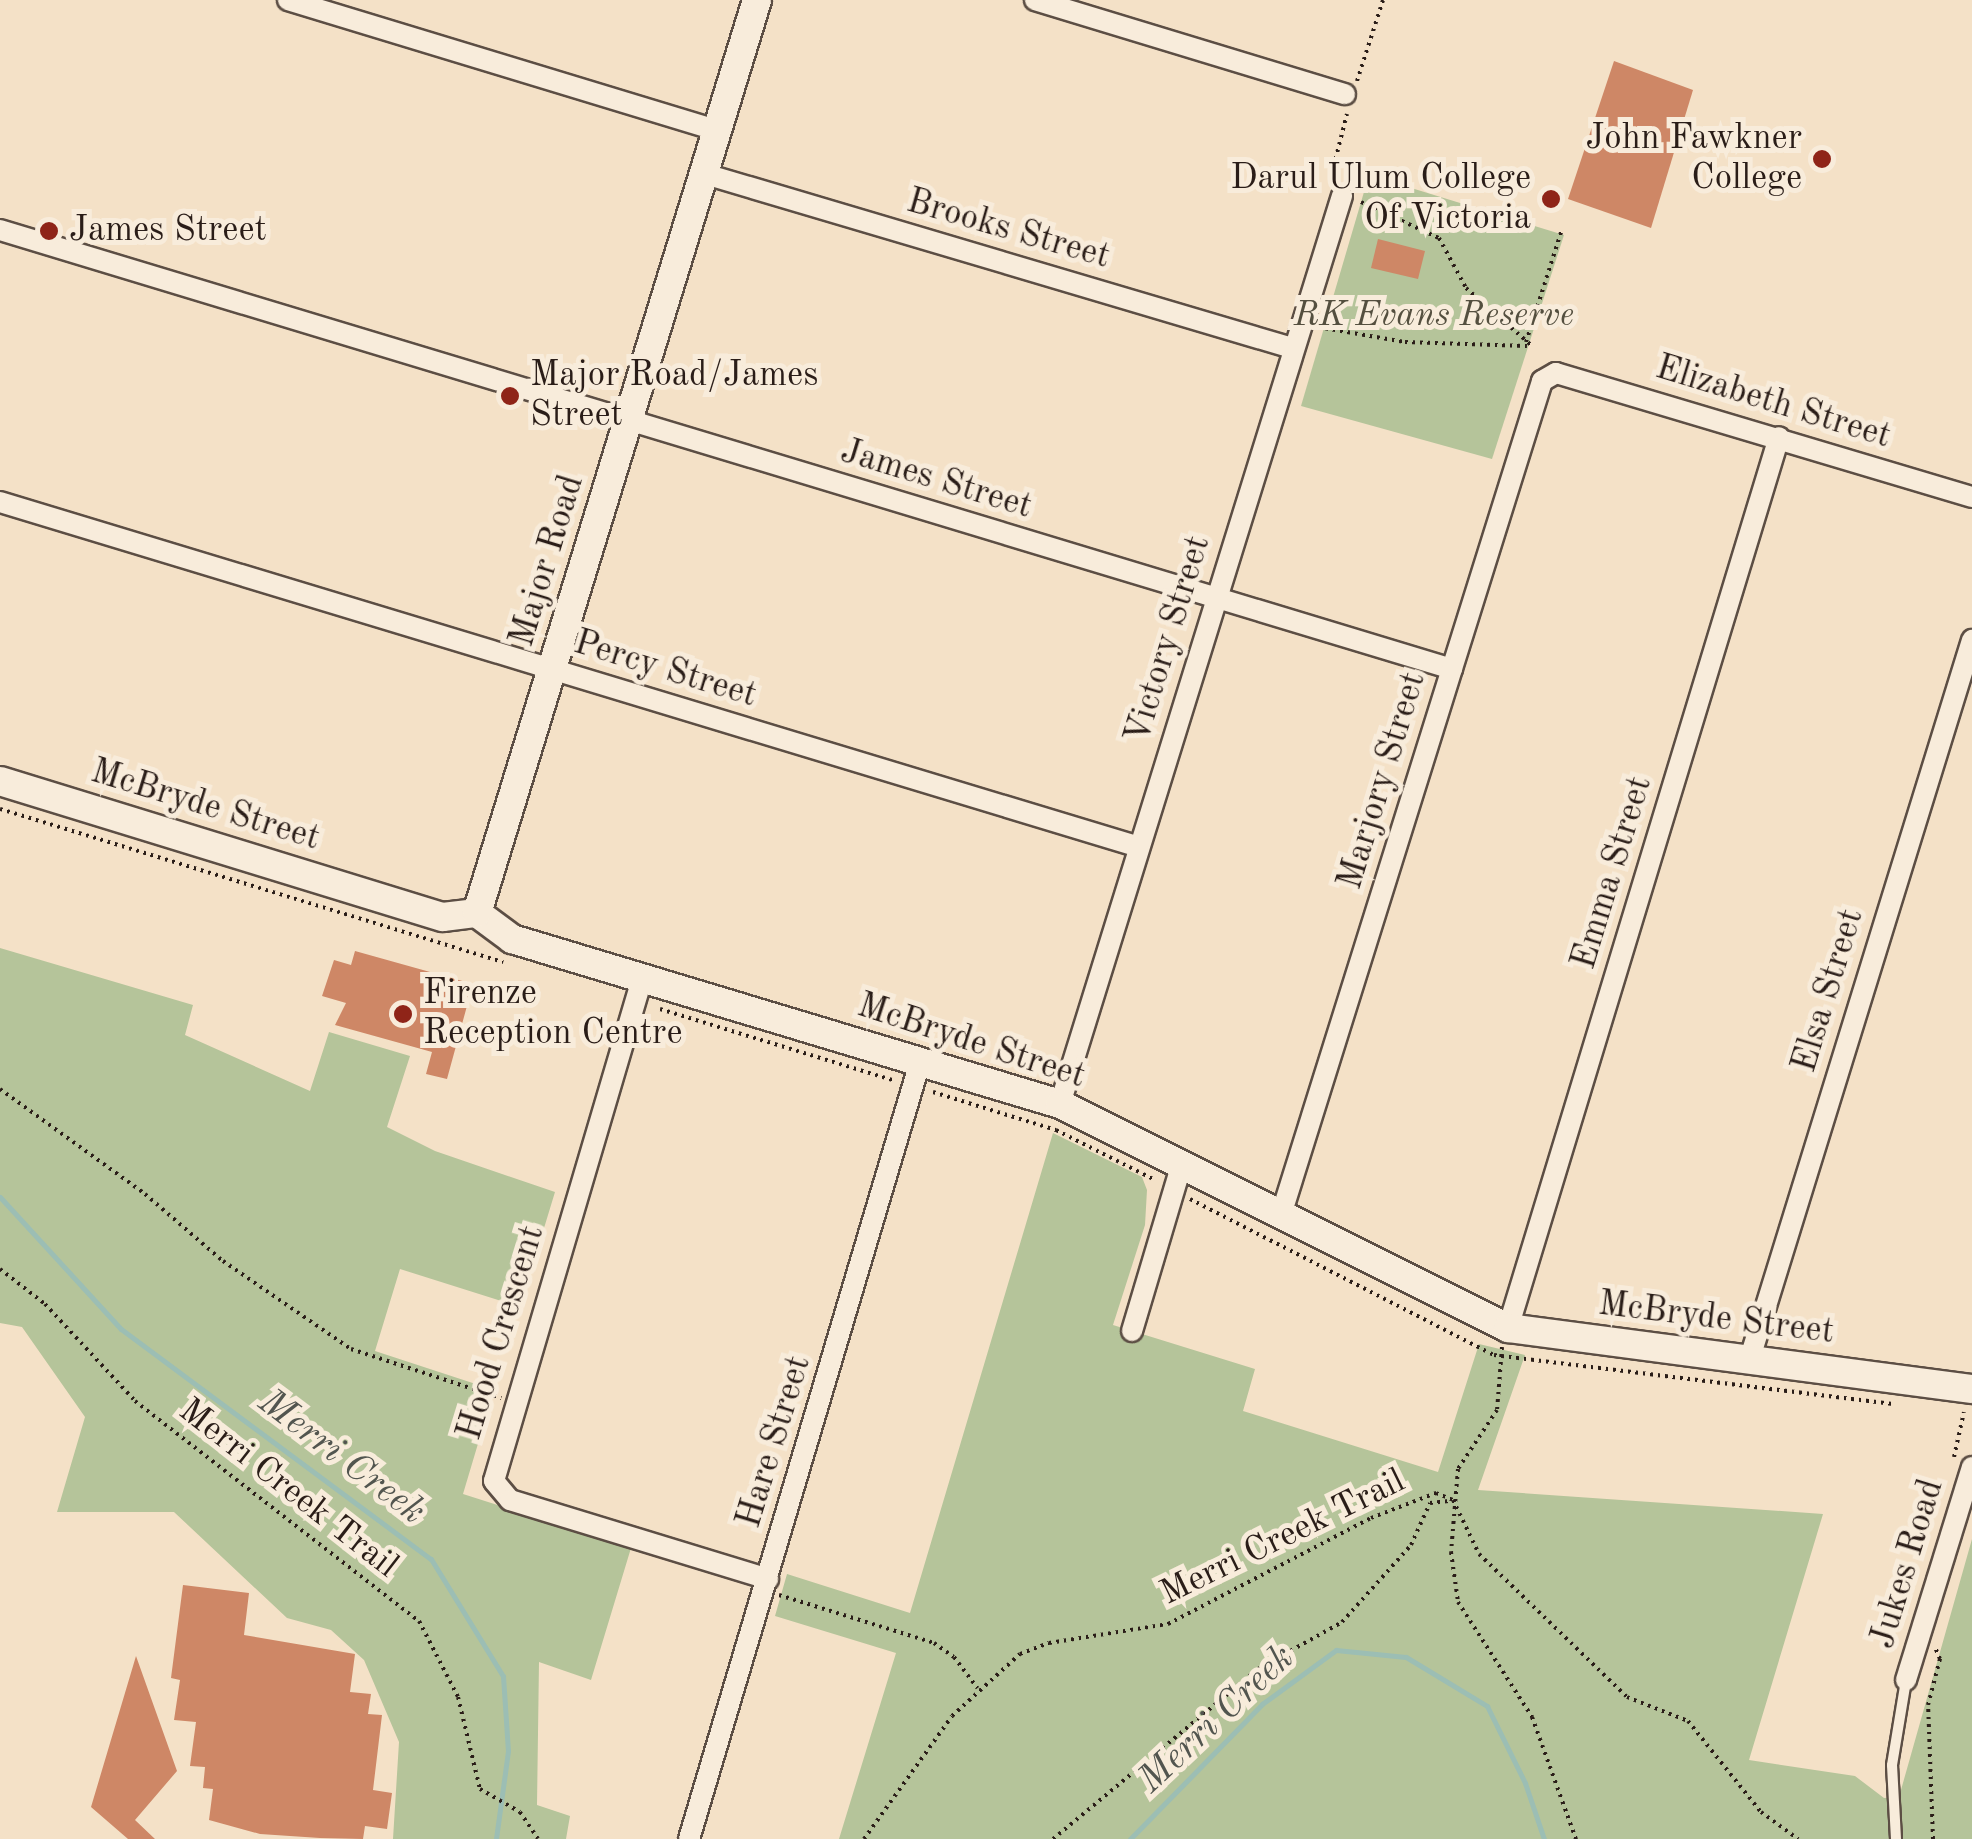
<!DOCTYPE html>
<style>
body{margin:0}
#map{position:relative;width:1972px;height:1839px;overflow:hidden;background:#f4e1c7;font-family:"Old Standard TT",serif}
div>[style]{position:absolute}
.green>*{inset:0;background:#b5c49a}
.stream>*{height:5px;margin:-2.5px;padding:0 2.5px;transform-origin:2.5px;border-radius:2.5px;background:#9cbeb4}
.building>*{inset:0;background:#ce8766}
.path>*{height:4px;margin-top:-2px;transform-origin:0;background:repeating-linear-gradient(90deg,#2a1d18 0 2.5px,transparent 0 7.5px)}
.roads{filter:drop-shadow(2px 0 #5c4e44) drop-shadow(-2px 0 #5c4e44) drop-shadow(0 2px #5c4e44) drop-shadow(0 -2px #5c4e44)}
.service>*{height:10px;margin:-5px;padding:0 5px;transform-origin:5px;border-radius:5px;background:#f8ecdb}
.minor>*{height:20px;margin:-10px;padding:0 10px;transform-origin:10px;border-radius:10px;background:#f8ecdb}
.tertiary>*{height:28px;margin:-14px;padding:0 14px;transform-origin:14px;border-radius:14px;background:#f8ecdb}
.dots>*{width:28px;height:28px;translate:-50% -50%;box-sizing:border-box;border:5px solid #f8ecdb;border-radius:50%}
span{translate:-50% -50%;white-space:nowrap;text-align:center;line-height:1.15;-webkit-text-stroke:10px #f8ecdb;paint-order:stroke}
.poi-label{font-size:35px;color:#2a1d18}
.right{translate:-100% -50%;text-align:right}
.left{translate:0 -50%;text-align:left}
.street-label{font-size:35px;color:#2a1d18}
.park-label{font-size:35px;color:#544f3f;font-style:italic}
.water-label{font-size:38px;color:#52554f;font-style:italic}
</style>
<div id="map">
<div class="green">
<i style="clip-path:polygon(1369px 175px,1564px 235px,1492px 459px,1301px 406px)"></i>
<i style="clip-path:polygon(0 948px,193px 1005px,185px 1035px,310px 1091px,329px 1032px,410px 1056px,387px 1127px,435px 1151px,555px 1192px,520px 1307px,400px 1269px,375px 1351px,494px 1390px,463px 1494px,631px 1548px,591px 1680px,539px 1662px,537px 1805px,570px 1816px,566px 1839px,393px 1839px,399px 1742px,364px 1660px,331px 1630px,287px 1618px,174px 1512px,57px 1512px,85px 1417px,22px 1327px,0 1323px)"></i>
<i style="clip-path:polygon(1053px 1133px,1142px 1177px,1147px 1190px,1145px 1225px,1113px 1325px,1255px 1369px,1243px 1411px,1438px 1472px,1479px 1344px,1525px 1355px,1478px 1490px,1823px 1514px,1749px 1760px,1855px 1776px,1884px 1798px,1899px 1797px,1972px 1539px,1972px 1839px,839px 1839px,896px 1653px,775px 1616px,787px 1574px,910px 1613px)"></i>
</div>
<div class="stream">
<i style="left:0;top:1197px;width:179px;rotate:47.5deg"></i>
<i style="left:121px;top:1329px;width:386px;rotate:36.6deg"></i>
<i style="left:431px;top:1559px;width:137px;rotate:58.4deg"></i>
<i style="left:503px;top:1676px;width:75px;rotate:86.2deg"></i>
<i style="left:508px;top:1751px;width:89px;rotate:97.8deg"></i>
<i style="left:1130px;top:1839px;width:189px;rotate:-45.6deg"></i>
<i style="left:1262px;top:1704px;width:92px;rotate:-36.1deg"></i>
<i style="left:1336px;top:1650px;width:70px;rotate:5.7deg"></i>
<i style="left:1406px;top:1657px;width:95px;rotate:31.2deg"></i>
<i style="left:1487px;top:1706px;width:86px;rotate:63.7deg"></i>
<i style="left:1525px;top:1783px;width:59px;rotate:71.3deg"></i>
</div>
<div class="building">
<i style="clip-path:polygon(1614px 61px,1693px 90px,1651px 228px,1568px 199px)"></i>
<i style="clip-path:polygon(1378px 239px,1425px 251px,1418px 279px,1371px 268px)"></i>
<i style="clip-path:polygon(355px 951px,473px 984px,447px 1079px,426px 1074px,432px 1052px,335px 1025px,346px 1003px,322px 996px,334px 960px,351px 965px)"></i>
<i style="clip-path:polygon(183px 1585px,249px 1593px,244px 1635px,355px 1654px,350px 1692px,371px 1694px,368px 1714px,382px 1715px,373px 1790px,392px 1793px,387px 1829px,365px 1826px,363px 1839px,320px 1838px,260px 1834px,209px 1820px,213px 1789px,203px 1788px,205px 1767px,190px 1766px,196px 1722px,174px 1720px,180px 1680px,171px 1678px)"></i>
<i style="clip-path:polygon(136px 1656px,177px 1771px,135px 1820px,155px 1839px,128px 1839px,91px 1807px)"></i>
</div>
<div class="path">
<i style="left:1357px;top:81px;width:85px;rotate:-72.2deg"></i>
<i style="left:1330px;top:181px;width:69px;rotate:-75.8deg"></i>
<i style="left:1361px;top:202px;width:86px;rotate:24.8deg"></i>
<i style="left:1439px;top:238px;width:57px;rotate:61.6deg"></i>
<i style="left:1466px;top:288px;width:88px;rotate:41.3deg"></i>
<i style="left:1318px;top:327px;width:88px;rotate:9.8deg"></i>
<i style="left:1405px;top:342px;width:122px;rotate:1.9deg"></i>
<i style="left:1526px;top:342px;width:119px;rotate:-72.3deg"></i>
<i style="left:0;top:809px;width:526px;rotate:16.92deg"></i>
<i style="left:660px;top:1009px;width:246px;rotate:17deg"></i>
<i style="left:0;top:1089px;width:179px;rotate:35.9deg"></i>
<i style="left:145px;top:1194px;width:103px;rotate:40.7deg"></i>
<i style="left:223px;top:1261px;width:155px;rotate:34.5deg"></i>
<i style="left:351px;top:1349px;width:158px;rotate:18.1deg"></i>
<i style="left:933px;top:1092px;width:129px;rotate:17.2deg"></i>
<i style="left:1056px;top:1130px;width:111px;rotate:26.8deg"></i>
<i style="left:1190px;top:1199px;width:342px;rotate:27.2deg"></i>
<i style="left:1494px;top:1355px;width:404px;rotate:7deg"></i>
<i style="left:0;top:1269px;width:57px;rotate:37.9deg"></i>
<i style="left:45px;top:1304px;width:132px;rotate:47.1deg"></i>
<i style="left:135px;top:1401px;width:359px;rotate:37.8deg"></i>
<i style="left:419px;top:1621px;width:85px;rotate:62.8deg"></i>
<i style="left:458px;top:1697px;width:95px;rotate:76.6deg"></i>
<i style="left:480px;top:1789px;width:46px;rotate:29.9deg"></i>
<i style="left:520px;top:1812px;width:32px;rotate:56deg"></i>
<i style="left:1502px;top:1347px;width:63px;rotate:94.5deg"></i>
<i style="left:1497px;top:1410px;width:71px;rotate:123.5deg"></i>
<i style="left:1458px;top:1469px;width:83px;rotate:94.8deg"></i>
<i style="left:1451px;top:1552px;width:50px;rotate:82deg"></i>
<i style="left:1458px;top:1602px;width:137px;rotate:57.2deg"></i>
<i style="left:1532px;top:1717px;width:130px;rotate:70.2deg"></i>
<i style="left:1954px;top:1457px;width:46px;rotate:-77.5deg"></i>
<i style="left:779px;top:1595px;width:162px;rotate:17.2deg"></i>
<i style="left:934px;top:1643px;width:24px;rotate:35deg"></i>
<i style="left:954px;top:1657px;width:39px;rotate:53deg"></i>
<i style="left:864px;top:1839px;width:151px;rotate:-54.4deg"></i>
<i style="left:952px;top:1716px;width:92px;rotate:-42.4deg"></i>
<i style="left:1020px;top:1654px;width:31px;rotate:-21deg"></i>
<i style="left:1049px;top:1643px;width:121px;rotate:-9.1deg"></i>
<i style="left:1168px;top:1624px;width:229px;rotate:-27.6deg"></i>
<i style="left:1371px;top:1518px;width:70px;rotate:-21deg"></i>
<i style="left:1436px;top:1493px;width:18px;rotate:22deg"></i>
<i style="left:1453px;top:1500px;width:60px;rotate:64.3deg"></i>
<i style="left:1479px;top:1554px;width:206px;rotate:44deg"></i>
<i style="left:1627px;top:1697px;width:66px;rotate:21.5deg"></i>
<i style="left:1688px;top:1721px;width:117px;rotate:51.3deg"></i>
<i style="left:1761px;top:1812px;width:46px;rotate:36.1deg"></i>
<i style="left:1053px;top:1839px;width:266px;rotate:-39.7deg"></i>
<i style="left:1258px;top:1669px;width:96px;rotate:-29.2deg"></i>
<i style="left:1342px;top:1622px;width:103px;rotate:-48.1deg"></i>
<i style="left:1411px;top:1545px;width:46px;rotate:-65.7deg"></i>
<i style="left:1430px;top:1503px;width:19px;rotate:-6deg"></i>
<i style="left:1933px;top:1839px;width:134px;rotate:-92.1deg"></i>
<i style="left:1928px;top:1705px;width:48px;rotate:-75.4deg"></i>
<i style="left:1940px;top:1659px;width:13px;rotate:-113deg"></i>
</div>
<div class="roads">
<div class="service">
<i style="left:1896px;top:1839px;width:74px;rotate:-93.1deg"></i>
<i style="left:1892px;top:1765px;width:86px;rotate:-80.6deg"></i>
</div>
<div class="minor">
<i style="left:288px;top:0;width:447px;rotate:16.9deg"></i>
<i style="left:1035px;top:0;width:324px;rotate:16.9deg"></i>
<i style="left:705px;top:174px;width:612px;rotate:16.51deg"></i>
<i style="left:0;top:230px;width:1517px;rotate:16.82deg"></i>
<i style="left:0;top:502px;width:1190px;rotate:16.85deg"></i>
<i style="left:642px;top:979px;width:523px;rotate:106.43deg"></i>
<i style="left:494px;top:1481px;width:25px;rotate:50deg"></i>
<i style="left:510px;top:1500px;width:270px;rotate:17deg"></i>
<i style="left:1060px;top:1104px;width:951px;rotate:-72.75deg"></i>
<i style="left:1281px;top:1215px;width:874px;rotate:-72.62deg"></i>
<i style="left:1542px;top:381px;width:16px;rotate:-30deg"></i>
<i style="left:1556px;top:373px;width:434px;rotate:16.6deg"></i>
<i style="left:1508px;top:1328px;width:931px;rotate:-73.08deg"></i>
<i style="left:1132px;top:1331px;width:171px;rotate:-73.4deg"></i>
<i style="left:1749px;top:1361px;width:755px;rotate:-72.81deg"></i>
<i style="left:1906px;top:1680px;width:223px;rotate:-72.8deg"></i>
<i style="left:689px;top:1839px;width:811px;rotate:-73.44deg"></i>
</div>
<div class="tertiary">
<i style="left:0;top:781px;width:463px;rotate:17.1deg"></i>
<i style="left:443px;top:917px;width:34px;rotate:-7deg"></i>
<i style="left:477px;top:913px;width:44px;rotate:36.6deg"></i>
<i style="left:512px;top:939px;width:572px;rotate:16.76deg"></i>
<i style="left:1060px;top:1104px;width:501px;rotate:26.57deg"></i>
<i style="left:1508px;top:1328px;width:468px;rotate:7.5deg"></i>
<i style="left:477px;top:913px;width:955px;rotate:-72.95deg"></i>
</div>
</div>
<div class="dots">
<i style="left:1822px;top:159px;background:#8f2418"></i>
<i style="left:1551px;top:199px;background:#8f2418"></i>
<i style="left:49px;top:231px;background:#8f2418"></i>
<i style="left:510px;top:396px;background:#8f2418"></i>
<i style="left:403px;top:1014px;background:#8f2418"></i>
</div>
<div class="poi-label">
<span class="right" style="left:1802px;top:159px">John Fawkner<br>College</span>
<span class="right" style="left:1531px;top:199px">Darul Ulum College<br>Of Victoria</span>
<span class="left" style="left:69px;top:231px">James Street</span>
<span class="left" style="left:530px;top:396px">Major Road/James<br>Street</span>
<span class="left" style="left:423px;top:1014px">Firenze<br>Reception Centre</span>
</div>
<div class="street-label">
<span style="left:1008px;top:230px;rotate:16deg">Brooks Street</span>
<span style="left:1773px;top:403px;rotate:17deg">Elizabeth Street</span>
<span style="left:936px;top:480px;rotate:17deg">James Street</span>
<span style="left:548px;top:561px;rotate:-73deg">Major Road</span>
<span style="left:1169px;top:640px;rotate:-73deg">Victory Street</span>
<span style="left:665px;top:670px;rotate:17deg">Percy Street</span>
<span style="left:1383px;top:781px;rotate:-73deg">Marjory Street</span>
<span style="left:205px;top:806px;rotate:17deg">McBryde Street</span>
<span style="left:1613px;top:873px;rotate:-73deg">Emma Street</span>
<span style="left:1829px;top:991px;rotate:-73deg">Elsa Street</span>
<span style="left:971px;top:1042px;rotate:18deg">McBryde Street</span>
<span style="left:1716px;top:1319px;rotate:7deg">McBryde Street</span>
<span style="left:502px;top:1333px;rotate:-73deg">Hood Crescent</span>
<span style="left:775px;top:1442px;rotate:-73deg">Hare Street</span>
<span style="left:288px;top:1489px;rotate:38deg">Merri Creek Trail</span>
<span style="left:1283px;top:1538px;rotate:-26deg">Merri Creek Trail</span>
<span style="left:1908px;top:1564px;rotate:-73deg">Jukes Road</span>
</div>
<div class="park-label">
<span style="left:1434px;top:316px">RK Evans Reserve</span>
</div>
<div class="water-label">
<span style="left:341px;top:1458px;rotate:37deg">Merri Creek</span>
<span style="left:1217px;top:1720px;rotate:-43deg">Merri Creek</span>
</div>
</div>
